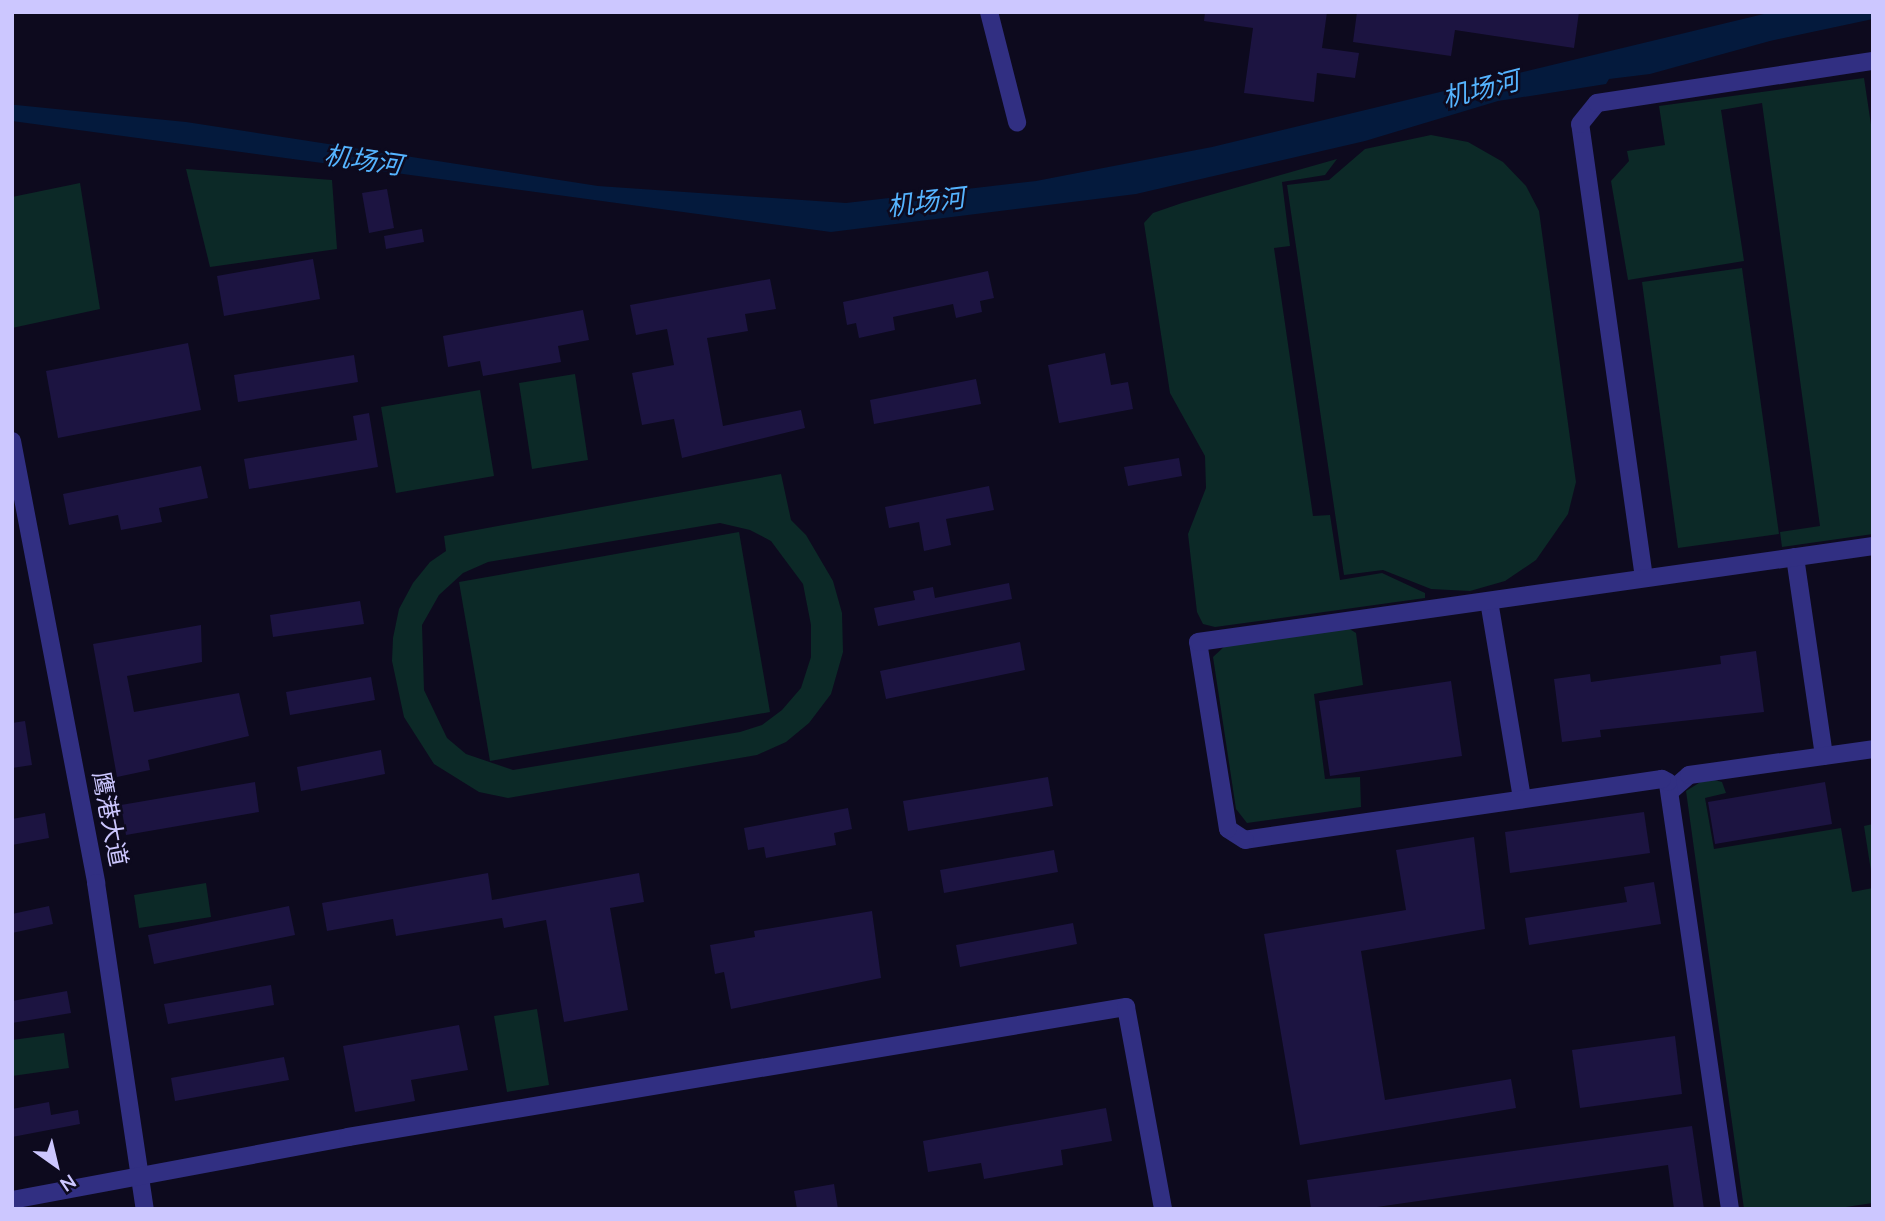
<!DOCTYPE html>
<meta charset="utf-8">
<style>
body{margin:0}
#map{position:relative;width:1885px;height:1221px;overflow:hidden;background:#0d0a1e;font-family:"Nunito Sans","Noto Sans SC",sans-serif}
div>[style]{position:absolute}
.green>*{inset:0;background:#0c2927}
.water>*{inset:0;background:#041a3d}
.building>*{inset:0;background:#1c1441}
.street>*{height:18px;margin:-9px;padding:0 9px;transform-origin:9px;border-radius:9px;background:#312f82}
span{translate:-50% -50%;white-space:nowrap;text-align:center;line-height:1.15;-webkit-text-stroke:5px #0d0a1e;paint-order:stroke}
.street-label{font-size:24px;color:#ccc7ff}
.water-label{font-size:26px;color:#55b4ff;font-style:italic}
.frame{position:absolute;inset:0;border:14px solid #ccc7ff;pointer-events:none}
.north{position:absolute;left:21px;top:1130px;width:70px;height:70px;-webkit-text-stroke:5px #0d0a1e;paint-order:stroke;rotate:146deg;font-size:19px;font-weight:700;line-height:28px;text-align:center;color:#ccc7ff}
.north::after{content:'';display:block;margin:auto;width:24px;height:32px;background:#ccc7ff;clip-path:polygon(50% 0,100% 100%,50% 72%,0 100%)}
</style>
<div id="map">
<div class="green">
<i style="clip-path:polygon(1864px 78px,1873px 138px,1873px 534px,1782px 547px,1780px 532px,1820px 526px,1762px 103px,1721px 110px,1744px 261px,1628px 280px,1611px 181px,1629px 161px,1627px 151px,1665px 145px,1659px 106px)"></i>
<i style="clip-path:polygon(1431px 135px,1468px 142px,1503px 162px,1526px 186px,1539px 211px,1576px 482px,1568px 514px,1536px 560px,1505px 581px,1470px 591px,1431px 589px,1383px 570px,1344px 575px,1287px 185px,1329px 180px,1365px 149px)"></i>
<i style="clip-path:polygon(1337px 159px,1325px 175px,1282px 182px,1290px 246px,1274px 248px,1313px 516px,1330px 515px,1340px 580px,1382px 573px,1425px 593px,1425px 598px,1215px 627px,1203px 624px,1197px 612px,1188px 534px,1206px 488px,1205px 456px,1170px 393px,1144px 223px,1153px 213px,1182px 203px)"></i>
<i style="clip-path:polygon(186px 169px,332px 180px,337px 249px,210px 267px)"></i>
<i style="clip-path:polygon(80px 183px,100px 309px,12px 328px,12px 197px)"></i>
<i style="clip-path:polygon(1742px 268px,1779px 534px,1678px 548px,1642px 282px)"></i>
<i style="clip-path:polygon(575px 374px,588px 460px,532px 469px,519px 383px)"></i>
<i style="clip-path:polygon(480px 390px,494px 476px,396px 493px,381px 407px)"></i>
<i style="clip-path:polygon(evenodd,781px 474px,791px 520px,806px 535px,833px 581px,842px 613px,843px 652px,831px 694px,809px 723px,786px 742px,757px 755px,508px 798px,479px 792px,434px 764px,404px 717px,392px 661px,393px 638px,399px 609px,413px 583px,430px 562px,446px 551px,444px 536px,781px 474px,720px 523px,750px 530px,771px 541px,803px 584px,811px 625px,811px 657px,801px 688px,782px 710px,762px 725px,740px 732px,513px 770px,466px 754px,447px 738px,424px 690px,422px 625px,439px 595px,463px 573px,488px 562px,720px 523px)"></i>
<i style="clip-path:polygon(739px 532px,770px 712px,490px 761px,459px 582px)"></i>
<i style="clip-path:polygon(1348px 628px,1356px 633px,1363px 685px,1314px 694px,1325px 779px,1360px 777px,1361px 807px,1247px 823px,1236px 809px,1213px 657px,1227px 644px)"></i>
<i style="clip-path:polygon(1707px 778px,1722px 782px,1726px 793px,1705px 798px,1714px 849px,1841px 828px,1852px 892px,1873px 888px,1873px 1203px,1832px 1209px,1744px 1209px,1686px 791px)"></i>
<i style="clip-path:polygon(1873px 824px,1873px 884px,1864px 826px)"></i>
<i style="clip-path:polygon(206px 883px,211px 917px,139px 928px,134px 895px)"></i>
<i style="clip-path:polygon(537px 1009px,549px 1085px,507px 1092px,494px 1016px)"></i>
<i style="clip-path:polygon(64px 1033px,69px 1068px,12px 1076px,12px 1040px)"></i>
</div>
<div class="water">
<i style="clip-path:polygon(1772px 12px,1873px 12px,1873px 19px,1770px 41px,1650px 74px,1609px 79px,1606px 84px,1498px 101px,1365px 141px,1136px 194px,831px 232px,12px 121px,12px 105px,16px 105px,186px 122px,598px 186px,846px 203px,1036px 181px,1212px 147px)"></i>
</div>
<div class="building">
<i style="clip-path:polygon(1205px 12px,1327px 12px,1322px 48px,1359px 53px,1355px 78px,1317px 73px,1314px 102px,1244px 93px,1253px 28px,1204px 21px)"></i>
<i style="clip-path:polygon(1357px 12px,1579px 12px,1574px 48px,1455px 30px,1451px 56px,1353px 42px)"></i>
<i style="clip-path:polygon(387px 189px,394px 228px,369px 233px,362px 193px)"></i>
<i style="clip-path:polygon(422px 229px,424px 242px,386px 249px,384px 236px)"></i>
<i style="clip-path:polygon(313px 259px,320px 299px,224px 316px,217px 276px)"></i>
<i style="clip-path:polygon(988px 271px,994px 298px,980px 301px,982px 312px,956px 318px,953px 304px,893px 317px,895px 330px,859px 338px,856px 323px,847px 325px,843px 302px)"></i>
<i style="clip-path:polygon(770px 279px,776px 309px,745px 314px,748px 331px,707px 338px,723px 426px,801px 410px,805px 428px,682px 458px,674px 419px,642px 425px,632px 373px,674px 365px,667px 329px,636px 335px,630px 305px)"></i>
<i style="clip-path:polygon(583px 310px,589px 340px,558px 346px,561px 362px,483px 376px,480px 361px,448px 367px,443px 336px)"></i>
<i style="clip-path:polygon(188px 343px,201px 410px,58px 438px,46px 371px)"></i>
<i style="clip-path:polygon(1105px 353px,1111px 385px,1128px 382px,1133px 409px,1059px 423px,1048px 365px)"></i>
<i style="clip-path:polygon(354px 355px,358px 382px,238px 402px,234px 375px)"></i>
<i style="clip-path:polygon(976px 379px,981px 404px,874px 424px,870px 400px)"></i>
<i style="clip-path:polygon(369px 413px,378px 467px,249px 489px,244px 459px,357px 440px,353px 416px)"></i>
<i style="clip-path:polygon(1179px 458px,1182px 476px,1128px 486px,1124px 467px)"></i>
<i style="clip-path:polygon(201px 466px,208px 498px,159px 508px,162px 522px,121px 530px,118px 515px,69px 525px,63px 494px)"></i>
<i style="clip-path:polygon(989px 486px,994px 510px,946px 519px,951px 545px,924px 551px,919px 522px,889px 528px,885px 507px)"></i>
<i style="clip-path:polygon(1009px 583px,1012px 599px,878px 626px,874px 608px,915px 600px,913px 591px,933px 587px,935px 598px)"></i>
<i style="clip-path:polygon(360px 601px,364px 624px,273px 637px,270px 615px)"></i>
<i style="clip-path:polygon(201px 625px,202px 662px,127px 676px,134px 712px,239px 693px,249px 736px,148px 760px,150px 770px,117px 777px,93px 644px)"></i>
<i style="clip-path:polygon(1020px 642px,1025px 670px,886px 699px,880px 671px)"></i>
<i style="clip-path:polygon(1756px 651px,1764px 712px,1600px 730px,1601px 737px,1562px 742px,1554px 679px,1590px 674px,1591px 682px,1721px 664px,1720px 656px)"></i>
<i style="clip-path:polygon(371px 677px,375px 700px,290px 715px,286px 692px)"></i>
<i style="clip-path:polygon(1451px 681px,1462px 756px,1330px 776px,1319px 701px)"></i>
<i style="clip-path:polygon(25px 721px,32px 765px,12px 768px,12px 723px)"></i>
<i style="clip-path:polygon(381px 750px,385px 774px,301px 791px,297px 767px)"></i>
<i style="clip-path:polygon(1048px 777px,1053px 806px,908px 831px,903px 801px)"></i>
<i style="clip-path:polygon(255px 782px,259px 812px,126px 835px,121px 805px)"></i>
<i style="clip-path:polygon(1825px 782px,1832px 824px,1715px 844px,1708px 802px)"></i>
<i style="clip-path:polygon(848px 808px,852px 829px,834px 833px,836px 845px,766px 858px,764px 847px,748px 850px,744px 828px)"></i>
<i style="clip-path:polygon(1644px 812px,1650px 853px,1510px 873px,1505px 832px)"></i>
<i style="clip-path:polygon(45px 813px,49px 838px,12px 845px,12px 819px)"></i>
<i style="clip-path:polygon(1474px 837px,1485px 929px,1361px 951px,1385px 1100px,1511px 1079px,1516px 1108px,1300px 1145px,1264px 934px,1406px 910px,1396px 850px)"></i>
<i style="clip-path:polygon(1054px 850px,1058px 872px,944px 893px,940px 870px)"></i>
<i style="clip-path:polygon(488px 873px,492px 900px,639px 873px,644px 902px,610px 908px,628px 1010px,564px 1022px,546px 920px,504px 928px,502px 918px,396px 936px,393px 919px,327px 931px,322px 903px)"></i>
<i style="clip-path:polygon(1654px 882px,1661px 924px,1529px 945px,1525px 918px,1627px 902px,1624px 887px)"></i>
<i style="clip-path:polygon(49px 906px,53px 924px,12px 933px,12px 914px)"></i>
<i style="clip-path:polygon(289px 906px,295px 935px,154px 964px,148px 935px)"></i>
<i style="clip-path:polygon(872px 911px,881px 978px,731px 1009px,724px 972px,715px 974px,710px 945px,755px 937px,754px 931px)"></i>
<i style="clip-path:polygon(1073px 923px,1077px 944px,960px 967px,956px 945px)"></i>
<i style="clip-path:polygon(271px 985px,274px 1005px,168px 1024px,164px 1004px)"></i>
<i style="clip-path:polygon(67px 991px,71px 1013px,12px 1023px,12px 1001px)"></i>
<i style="clip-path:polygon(459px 1025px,468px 1070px,411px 1080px,415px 1101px,355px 1112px,343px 1046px)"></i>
<i style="clip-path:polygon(1675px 1036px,1682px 1094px,1580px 1108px,1572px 1050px)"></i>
<i style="clip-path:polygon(284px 1057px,289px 1080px,175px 1101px,171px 1078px)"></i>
<i style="clip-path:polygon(49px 1102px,51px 1115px,78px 1110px,80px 1124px,12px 1137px,12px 1109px)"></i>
<i style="clip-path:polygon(1106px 1108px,1112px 1141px,1061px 1150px,1063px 1165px,984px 1179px,981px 1163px,928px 1172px,923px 1141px)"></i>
<i style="clip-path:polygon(1692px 1126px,1704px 1209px,1674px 1209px,1668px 1165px,1363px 1209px,1311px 1209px,1307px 1180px)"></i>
<i style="clip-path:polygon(834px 1184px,838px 1209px,797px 1209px,794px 1191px)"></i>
</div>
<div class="street">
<i style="left:989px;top:12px;width:114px;rotate:75.7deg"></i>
<i style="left:12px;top:441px;width:450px;rotate:79.2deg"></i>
<i style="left:96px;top:883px;width:330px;rotate:81.5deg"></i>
<i style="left:1795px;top:557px;width:201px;rotate:81.7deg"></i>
<i style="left:1644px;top:578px;width:458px;rotate:-98deg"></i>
<i style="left:1580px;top:124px;width:27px;rotate:-51deg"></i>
<i style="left:1597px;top:103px;width:279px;rotate:-8.7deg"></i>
<i style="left:1489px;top:601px;width:201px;rotate:80.5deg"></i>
<i style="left:1673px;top:789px;width:21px;rotate:-41deg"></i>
<i style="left:1689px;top:775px;width:186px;rotate:-8deg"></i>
<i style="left:12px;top:1200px;width:342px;rotate:-10.6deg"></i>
<i style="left:348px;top:1137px;width:789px;rotate:-9.49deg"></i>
<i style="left:1126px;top:1007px;width:205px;rotate:79.6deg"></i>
<i style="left:1730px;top:1209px;width:431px;rotate:-98.3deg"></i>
<i style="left:1668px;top:782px;width:7px;rotate:-153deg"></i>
<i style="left:1662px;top:779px;width:421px;rotate:171.7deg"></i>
<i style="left:1245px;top:840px;width:20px;rotate:-147deg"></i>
<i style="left:1228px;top:829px;width:189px;rotate:-99.1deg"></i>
<i style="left:1198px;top:642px;width:682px;rotate:-8.09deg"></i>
</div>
<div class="street-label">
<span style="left:109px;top:819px;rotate:79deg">鹰港大道</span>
</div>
<div class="water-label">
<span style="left:1481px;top:90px;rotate:-14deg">机场河</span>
<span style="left:363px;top:161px;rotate:8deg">机场河</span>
<span style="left:926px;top:203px;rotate:-7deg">机场河</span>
</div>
<div class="frame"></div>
<div class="north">N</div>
</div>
